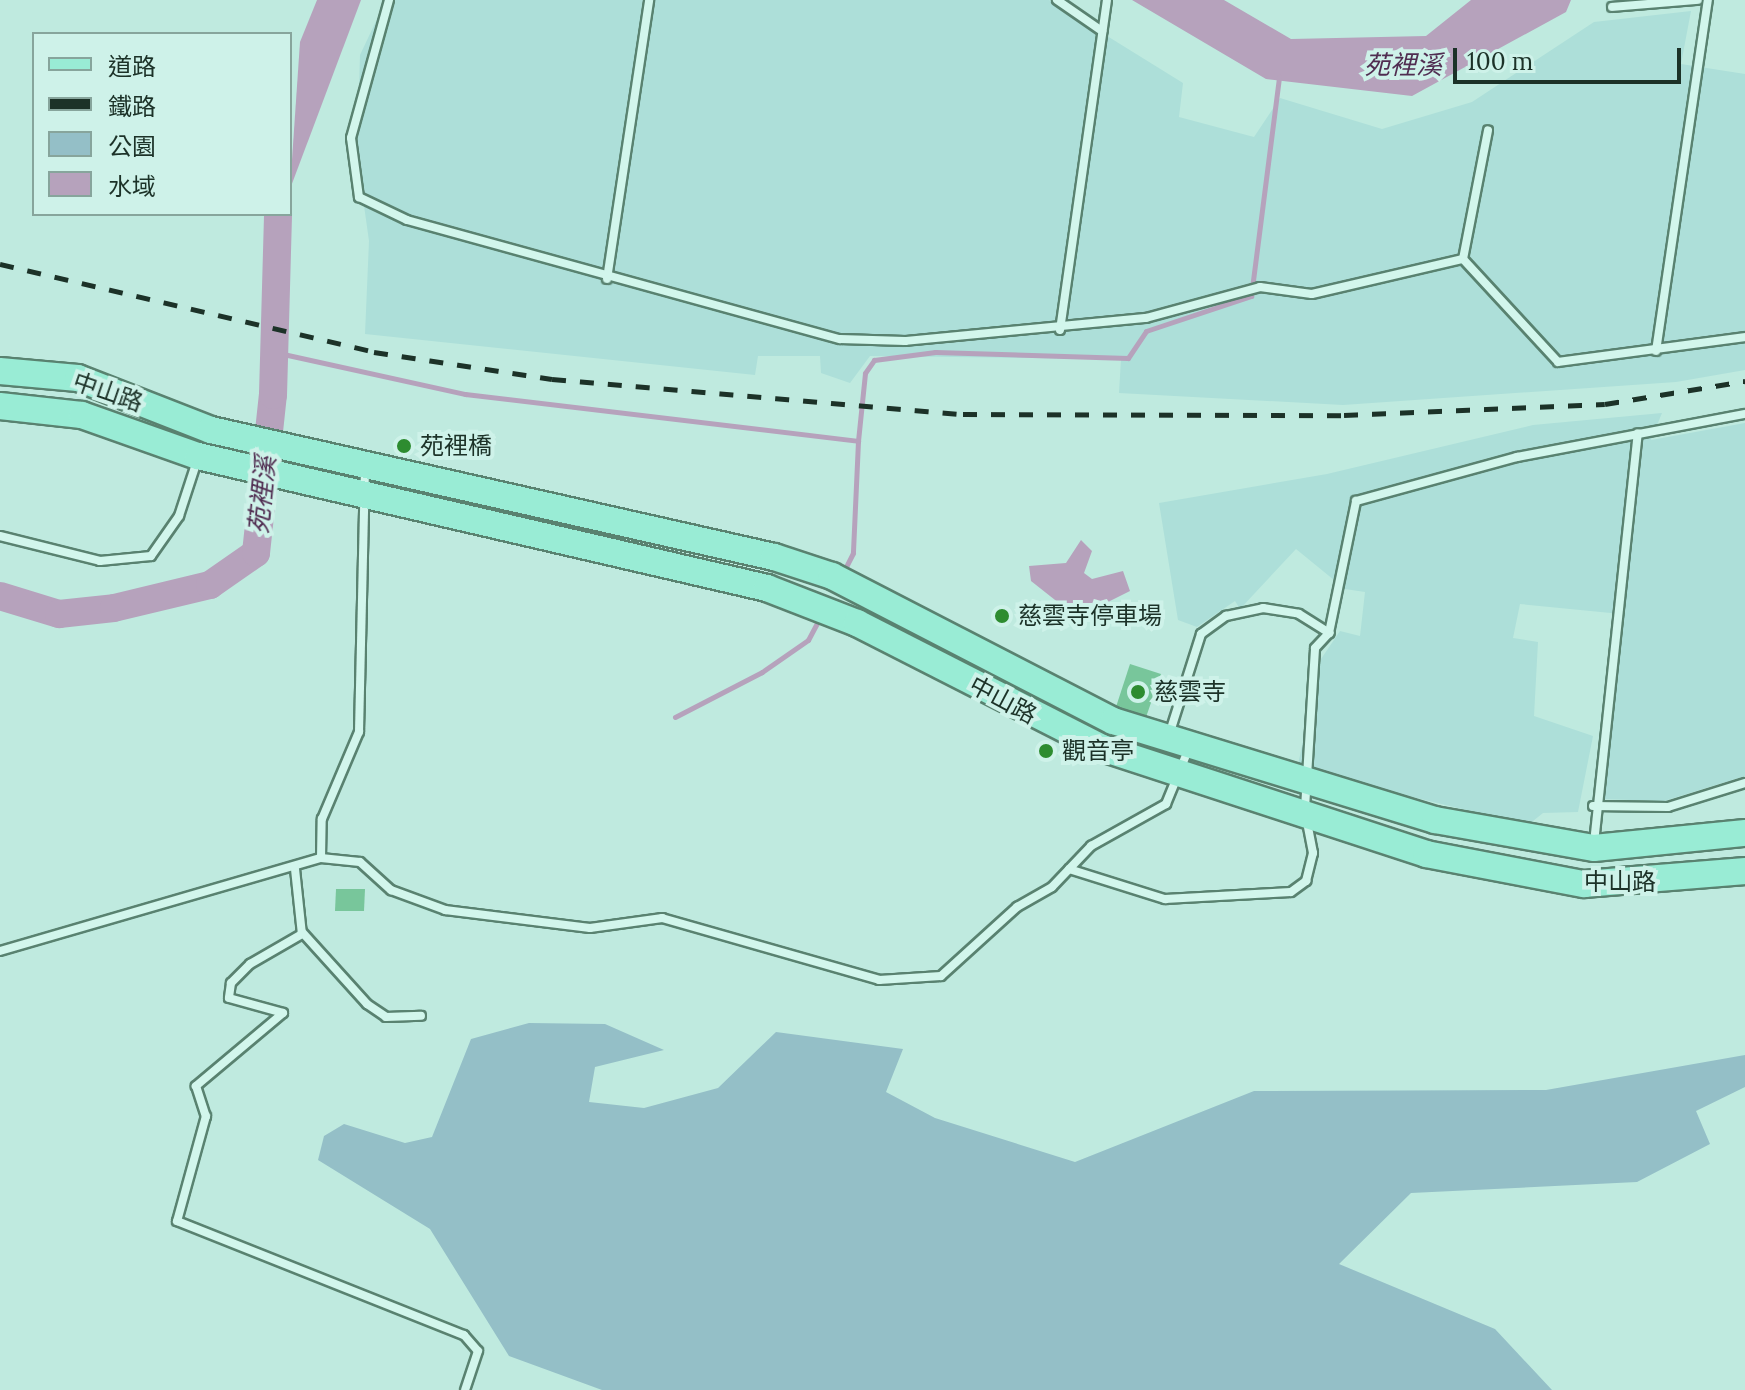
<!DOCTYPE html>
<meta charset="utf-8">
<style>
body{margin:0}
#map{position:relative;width:1745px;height:1390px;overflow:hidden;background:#bfeadf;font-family:Lora,"Noto Sans TC",serif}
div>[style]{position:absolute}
.farmland>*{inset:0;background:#addfd9}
.green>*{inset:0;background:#94bfc7}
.water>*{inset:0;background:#b6a2bc}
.stream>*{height:5px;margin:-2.5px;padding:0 2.5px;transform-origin:2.5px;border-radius:2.5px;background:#b6a2bc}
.river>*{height:28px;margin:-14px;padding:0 14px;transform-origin:14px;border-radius:14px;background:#b6a2bc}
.building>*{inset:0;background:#78c69b}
.roads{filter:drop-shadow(2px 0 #598270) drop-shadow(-2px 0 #598270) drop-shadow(0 2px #598270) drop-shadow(0 -2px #598270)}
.service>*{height:8px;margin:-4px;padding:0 4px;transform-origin:4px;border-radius:4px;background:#d2f6ec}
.primary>*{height:26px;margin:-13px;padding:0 13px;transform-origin:13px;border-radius:13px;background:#99ecd5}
.rail>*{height:5px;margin-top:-2.5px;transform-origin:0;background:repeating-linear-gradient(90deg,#1c3228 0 14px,transparent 0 28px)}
.dots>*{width:22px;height:22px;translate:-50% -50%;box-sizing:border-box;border:4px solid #cef2e9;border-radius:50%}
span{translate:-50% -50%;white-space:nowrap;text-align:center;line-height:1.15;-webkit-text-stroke:8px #cef2e9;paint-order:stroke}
.street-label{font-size:24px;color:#1c3228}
.poi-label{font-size:24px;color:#1c3228}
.left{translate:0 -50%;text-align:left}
.water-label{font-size:26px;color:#502d51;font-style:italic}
.legend{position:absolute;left:32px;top:32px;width:260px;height:184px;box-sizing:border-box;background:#cef2e9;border:2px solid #87a59c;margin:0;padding:10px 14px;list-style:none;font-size:24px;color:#1c3228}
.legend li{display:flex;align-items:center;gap:16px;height:40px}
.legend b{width:40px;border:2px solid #87a59c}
.scale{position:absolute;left:1453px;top:48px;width:228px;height:36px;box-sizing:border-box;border:4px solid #1c3228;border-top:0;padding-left:10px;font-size:24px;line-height:28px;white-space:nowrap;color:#1c3228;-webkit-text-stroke:6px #cef2e9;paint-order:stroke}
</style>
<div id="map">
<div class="farmland">
<i style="clip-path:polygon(386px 0,1049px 0,1183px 83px,1179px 117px,1254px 137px,1280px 98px,1382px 129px,1472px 102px,1594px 22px,1691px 11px,1681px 64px,1745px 74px,1745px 370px,1676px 382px,1343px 405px,1119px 393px,1121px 359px,870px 356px,850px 383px,821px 373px,820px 356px,758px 356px,755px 375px,365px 334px,369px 241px,357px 156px,360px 55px)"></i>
<i style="clip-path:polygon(1662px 413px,1651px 440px,1745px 423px,1745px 776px,1664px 801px,1599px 799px,1621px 614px,1520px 604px,1513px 638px,1538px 642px,1534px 716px,1593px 736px,1578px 812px,1543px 813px,1528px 825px,1297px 769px,1321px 659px,1340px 631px,1360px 636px,1365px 592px,1345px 589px,1296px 549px,1240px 609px,1235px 601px,1197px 627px,1178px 620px,1159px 503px,1327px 474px,1533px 425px)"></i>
</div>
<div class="green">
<i style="clip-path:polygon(529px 1023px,605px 1024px,664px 1050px,595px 1067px,589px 1102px,644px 1108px,718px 1088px,776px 1032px,903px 1049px,886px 1092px,935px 1118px,1075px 1162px,1254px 1091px,1546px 1090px,1745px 1055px,1745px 1087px,1696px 1111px,1710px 1144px,1637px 1182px,1411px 1193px,1339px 1264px,1495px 1329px,1552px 1390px,602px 1390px,509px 1356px,430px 1229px,318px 1160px,324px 1136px,344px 1124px,405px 1143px,432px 1137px,471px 1039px)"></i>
</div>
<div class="water">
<i style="clip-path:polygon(317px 0,361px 0,290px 189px,300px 42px)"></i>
<i style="clip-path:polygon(1132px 0,1224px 0,1291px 39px,1426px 36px,1471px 0,1571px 0,1566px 12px,1412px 96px,1266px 79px)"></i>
<i style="clip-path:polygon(1081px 540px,1092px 551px,1084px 573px,1092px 579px,1123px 571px,1130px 591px,1090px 611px,1069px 611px,1031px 581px,1029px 566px,1066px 563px)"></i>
</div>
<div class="stream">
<i style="left:274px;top:352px;width:196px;rotate:12.4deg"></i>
<i style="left:465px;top:394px;width:396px;rotate:6.8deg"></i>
<i style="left:858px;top:441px;width:112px;rotate:92.6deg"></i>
<i style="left:853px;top:553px;width:22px;rotate:117deg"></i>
<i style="left:858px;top:441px;width:68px;rotate:-84.1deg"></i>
<i style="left:865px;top:373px;width:16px;rotate:-55deg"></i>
<i style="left:874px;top:360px;width:62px;rotate:-7.5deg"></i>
<i style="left:935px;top:352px;width:193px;rotate:1.8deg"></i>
<i style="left:1128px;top:358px;width:32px;rotate:-56deg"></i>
<i style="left:1146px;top:331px;width:111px;rotate:-18.4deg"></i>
<i style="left:1251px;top:296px;width:221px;rotate:-82.7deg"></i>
<i style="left:675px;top:717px;width:98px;rotate:-27.3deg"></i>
<i style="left:762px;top:672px;width:56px;rotate:-34.8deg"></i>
<i style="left:808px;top:640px;width:26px;rotate:-62deg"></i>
</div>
<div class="river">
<i style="left:0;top:596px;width:62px;rotate:17deg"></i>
<i style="left:59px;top:614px;width:55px;rotate:-6.2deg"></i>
<i style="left:114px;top:608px;width:99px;rotate:-13.5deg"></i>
<i style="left:210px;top:585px;width:56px;rotate:-34.8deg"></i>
<i style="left:256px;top:553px;width:159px;rotate:-83.9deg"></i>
<i style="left:273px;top:395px;width:181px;rotate:-88.4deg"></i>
</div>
<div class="building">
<i style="clip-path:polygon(1130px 664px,1161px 674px,1145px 720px,1115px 710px)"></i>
<i style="clip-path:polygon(336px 889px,365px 889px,364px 911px,335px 911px)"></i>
</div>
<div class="roads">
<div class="service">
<i style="left:389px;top:0;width:143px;rotate:105.4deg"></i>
<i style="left:351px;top:138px;width:60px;rotate:82.3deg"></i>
<i style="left:359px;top:197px;width:53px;rotate:25.6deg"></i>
<i style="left:407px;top:220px;width:449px;rotate:15.4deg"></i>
<i style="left:840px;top:339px;width:65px;rotate:1.8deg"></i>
<i style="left:905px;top:341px;width:242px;rotate:-5.5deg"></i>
<i style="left:1146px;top:318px;width:118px;rotate:-15.2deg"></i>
<i style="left:1260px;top:287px;width:52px;rotate:7.7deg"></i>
<i style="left:1312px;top:294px;width:155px;rotate:-13.1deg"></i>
<i style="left:1463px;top:259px;width:140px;rotate:47.3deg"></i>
<i style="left:1558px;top:362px;width:189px;rotate:-7.6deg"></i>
<i style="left:1057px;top:0;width:55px;rotate:34.6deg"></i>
<i style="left:1612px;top:7px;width:86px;rotate:-4.7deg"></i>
<i style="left:1463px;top:259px;width:131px;rotate:-79deg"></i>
<i style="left:607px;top:279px;width:282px;rotate:-81.4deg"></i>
<i style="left:1060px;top:330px;width:333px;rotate:-81.9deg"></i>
<i style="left:1656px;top:351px;width:355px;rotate:-81.6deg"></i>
<i style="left:0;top:536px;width:103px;rotate:14deg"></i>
<i style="left:100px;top:561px;width:51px;rotate:-5.6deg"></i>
<i style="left:151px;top:556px;width:49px;rotate:-55deg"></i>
<i style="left:179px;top:516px;width:58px;rotate:-71.9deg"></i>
<i style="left:1169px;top:735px;width:106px;rotate:-72.4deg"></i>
<i style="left:1201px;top:634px;width:31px;rotate:-36deg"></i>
<i style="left:1226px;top:616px;width:38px;rotate:-12deg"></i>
<i style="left:1263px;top:608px;width:36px;rotate:9deg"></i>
<i style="left:1299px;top:614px;width:36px;rotate:32deg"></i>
<i style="left:1593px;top:806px;width:75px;rotate:0.8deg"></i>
<i style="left:1668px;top:807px;width:81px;rotate:-17.3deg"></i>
<i style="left:1305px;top:808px;width:160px;rotate:-86.4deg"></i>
<i style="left:1315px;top:648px;width:21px;rotate:-47deg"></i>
<i style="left:1329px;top:633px;width:135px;rotate:-78.4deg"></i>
<i style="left:1356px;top:501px;width:167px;rotate:-15.3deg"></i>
<i style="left:1517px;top:457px;width:232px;rotate:-10.7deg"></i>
<i style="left:1594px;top:843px;width:412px;rotate:-83.9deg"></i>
<i style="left:321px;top:858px;width:39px;rotate:-89deg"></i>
<i style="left:322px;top:819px;width:95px;rotate:-67deg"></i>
<i style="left:359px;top:732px;width:265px;rotate:-88.7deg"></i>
<i style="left:295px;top:869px;width:65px;rotate:83.9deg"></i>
<i style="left:302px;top:934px;width:60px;rotate:150deg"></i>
<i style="left:250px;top:964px;width:27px;rotate:135deg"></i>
<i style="left:231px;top:983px;width:15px;rotate:98deg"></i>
<i style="left:229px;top:998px;width:56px;rotate:15.5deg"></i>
<i style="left:283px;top:1013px;width:114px;rotate:140deg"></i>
<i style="left:196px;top:1086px;width:32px;rotate:72deg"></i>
<i style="left:206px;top:1116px;width:109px;rotate:105.4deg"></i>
<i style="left:177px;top:1221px;width:309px;rotate:21.7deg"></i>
<i style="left:464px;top:1335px;width:21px;rotate:49deg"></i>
<i style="left:478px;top:1351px;width:41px;rotate:108.4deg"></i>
<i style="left:1069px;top:869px;width:101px;rotate:17.4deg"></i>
<i style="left:1165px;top:899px;width:126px;rotate:-3.2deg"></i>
<i style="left:1291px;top:892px;width:19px;rotate:-36deg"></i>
<i style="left:1306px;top:881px;width:29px;rotate:-76deg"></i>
<i style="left:1313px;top:853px;width:33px;rotate:-101deg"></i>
<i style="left:302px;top:932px;width:97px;rotate:47.9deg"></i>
<i style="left:367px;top:1004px;width:23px;rotate:34deg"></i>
<i style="left:386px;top:1017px;width:35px;rotate:-2deg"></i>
<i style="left:0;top:951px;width:334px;rotate:-16.2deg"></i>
<i style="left:321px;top:858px;width:39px;rotate:6deg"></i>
<i style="left:360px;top:862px;width:42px;rotate:42.1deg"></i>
<i style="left:391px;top:890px;width:58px;rotate:20.3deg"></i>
<i style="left:445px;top:910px;width:146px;rotate:7.1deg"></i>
<i style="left:590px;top:928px;width:73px;rotate:-7.9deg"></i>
<i style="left:662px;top:918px;width:226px;rotate:15.9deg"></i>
<i style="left:879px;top:980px;width:62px;rotate:-3.7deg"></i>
<i style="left:941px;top:976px;width:103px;rotate:-42.2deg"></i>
<i style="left:1017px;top:907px;width:40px;rotate:-29.7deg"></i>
<i style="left:1052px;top:887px;width:57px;rotate:-46.4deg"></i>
<i style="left:1091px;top:846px;width:86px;rotate:-29.2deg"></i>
<i style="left:1166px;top:804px;width:61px;rotate:-67.7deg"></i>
</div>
<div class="primary">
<i style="left:0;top:371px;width:78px;rotate:5.1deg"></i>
<i style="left:78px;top:378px;width:143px;rotate:21.4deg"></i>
<i style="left:211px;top:430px;width:577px;rotate:12.71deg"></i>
<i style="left:774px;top:557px;width:61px;rotate:18.1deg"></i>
<i style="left:832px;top:576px;width:316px;rotate:27.3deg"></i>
<i style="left:1113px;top:721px;width:337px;rotate:17.1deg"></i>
<i style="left:1435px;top:820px;width:161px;rotate:10deg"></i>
<i style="left:1594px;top:848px;width:152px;rotate:-5.7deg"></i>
<i style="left:0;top:406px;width:82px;rotate:6.3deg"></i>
<i style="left:82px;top:415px;width:123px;rotate:19.5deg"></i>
<i style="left:198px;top:456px;width:584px;rotate:13.06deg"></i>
<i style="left:767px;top:588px;width:97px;rotate:21.3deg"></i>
<i style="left:857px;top:623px;width:275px;rotate:27deg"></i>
<i style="left:1102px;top:748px;width:341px;rotate:18.1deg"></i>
<i style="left:1426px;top:854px;width:161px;rotate:10.8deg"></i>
<i style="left:1584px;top:884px;width:162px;rotate:-4.6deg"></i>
</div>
</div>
<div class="rail">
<i style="left:0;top:264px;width:384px;rotate:13.2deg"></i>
<i style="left:374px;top:352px;width:180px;rotate:8.6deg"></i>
<i style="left:552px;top:379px;width:412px;rotate:4.9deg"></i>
<i style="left:963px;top:414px;width:381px;rotate:0.2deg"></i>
<i style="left:1344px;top:415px;width:261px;rotate:-2.4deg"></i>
<i style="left:1605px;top:404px;width:142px;rotate:-9.3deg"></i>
</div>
<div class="dots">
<i style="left:404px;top:446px;background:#2d8c30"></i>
<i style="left:1002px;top:616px;background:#2d8c30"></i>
<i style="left:1138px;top:692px;background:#2d8c30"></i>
<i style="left:1046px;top:751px;background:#2d8c30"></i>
</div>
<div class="street-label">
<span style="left:108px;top:392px;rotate:19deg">中山路</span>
<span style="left:1003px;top:700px;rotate:28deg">中山路</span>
<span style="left:1620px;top:882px">中山路</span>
</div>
<div class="poi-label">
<span class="left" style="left:420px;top:446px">苑裡橋</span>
<span class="left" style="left:1018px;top:616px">慈雲寺停車場</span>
<span class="left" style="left:1154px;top:692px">慈雲寺</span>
<span class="left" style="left:1062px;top:751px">觀音亭</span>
</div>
<div class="water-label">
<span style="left:1403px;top:65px">苑裡溪</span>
<span style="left:262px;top:495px;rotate:-84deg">苑裡溪</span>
</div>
<ul class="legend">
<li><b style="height:10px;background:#99ecd5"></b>道路</li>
<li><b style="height:10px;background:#1c3228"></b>鐵路</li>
<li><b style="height:22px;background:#94bfc7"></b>公園</li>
<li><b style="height:22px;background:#b6a2bc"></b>水域</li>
</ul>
<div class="scale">100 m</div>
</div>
